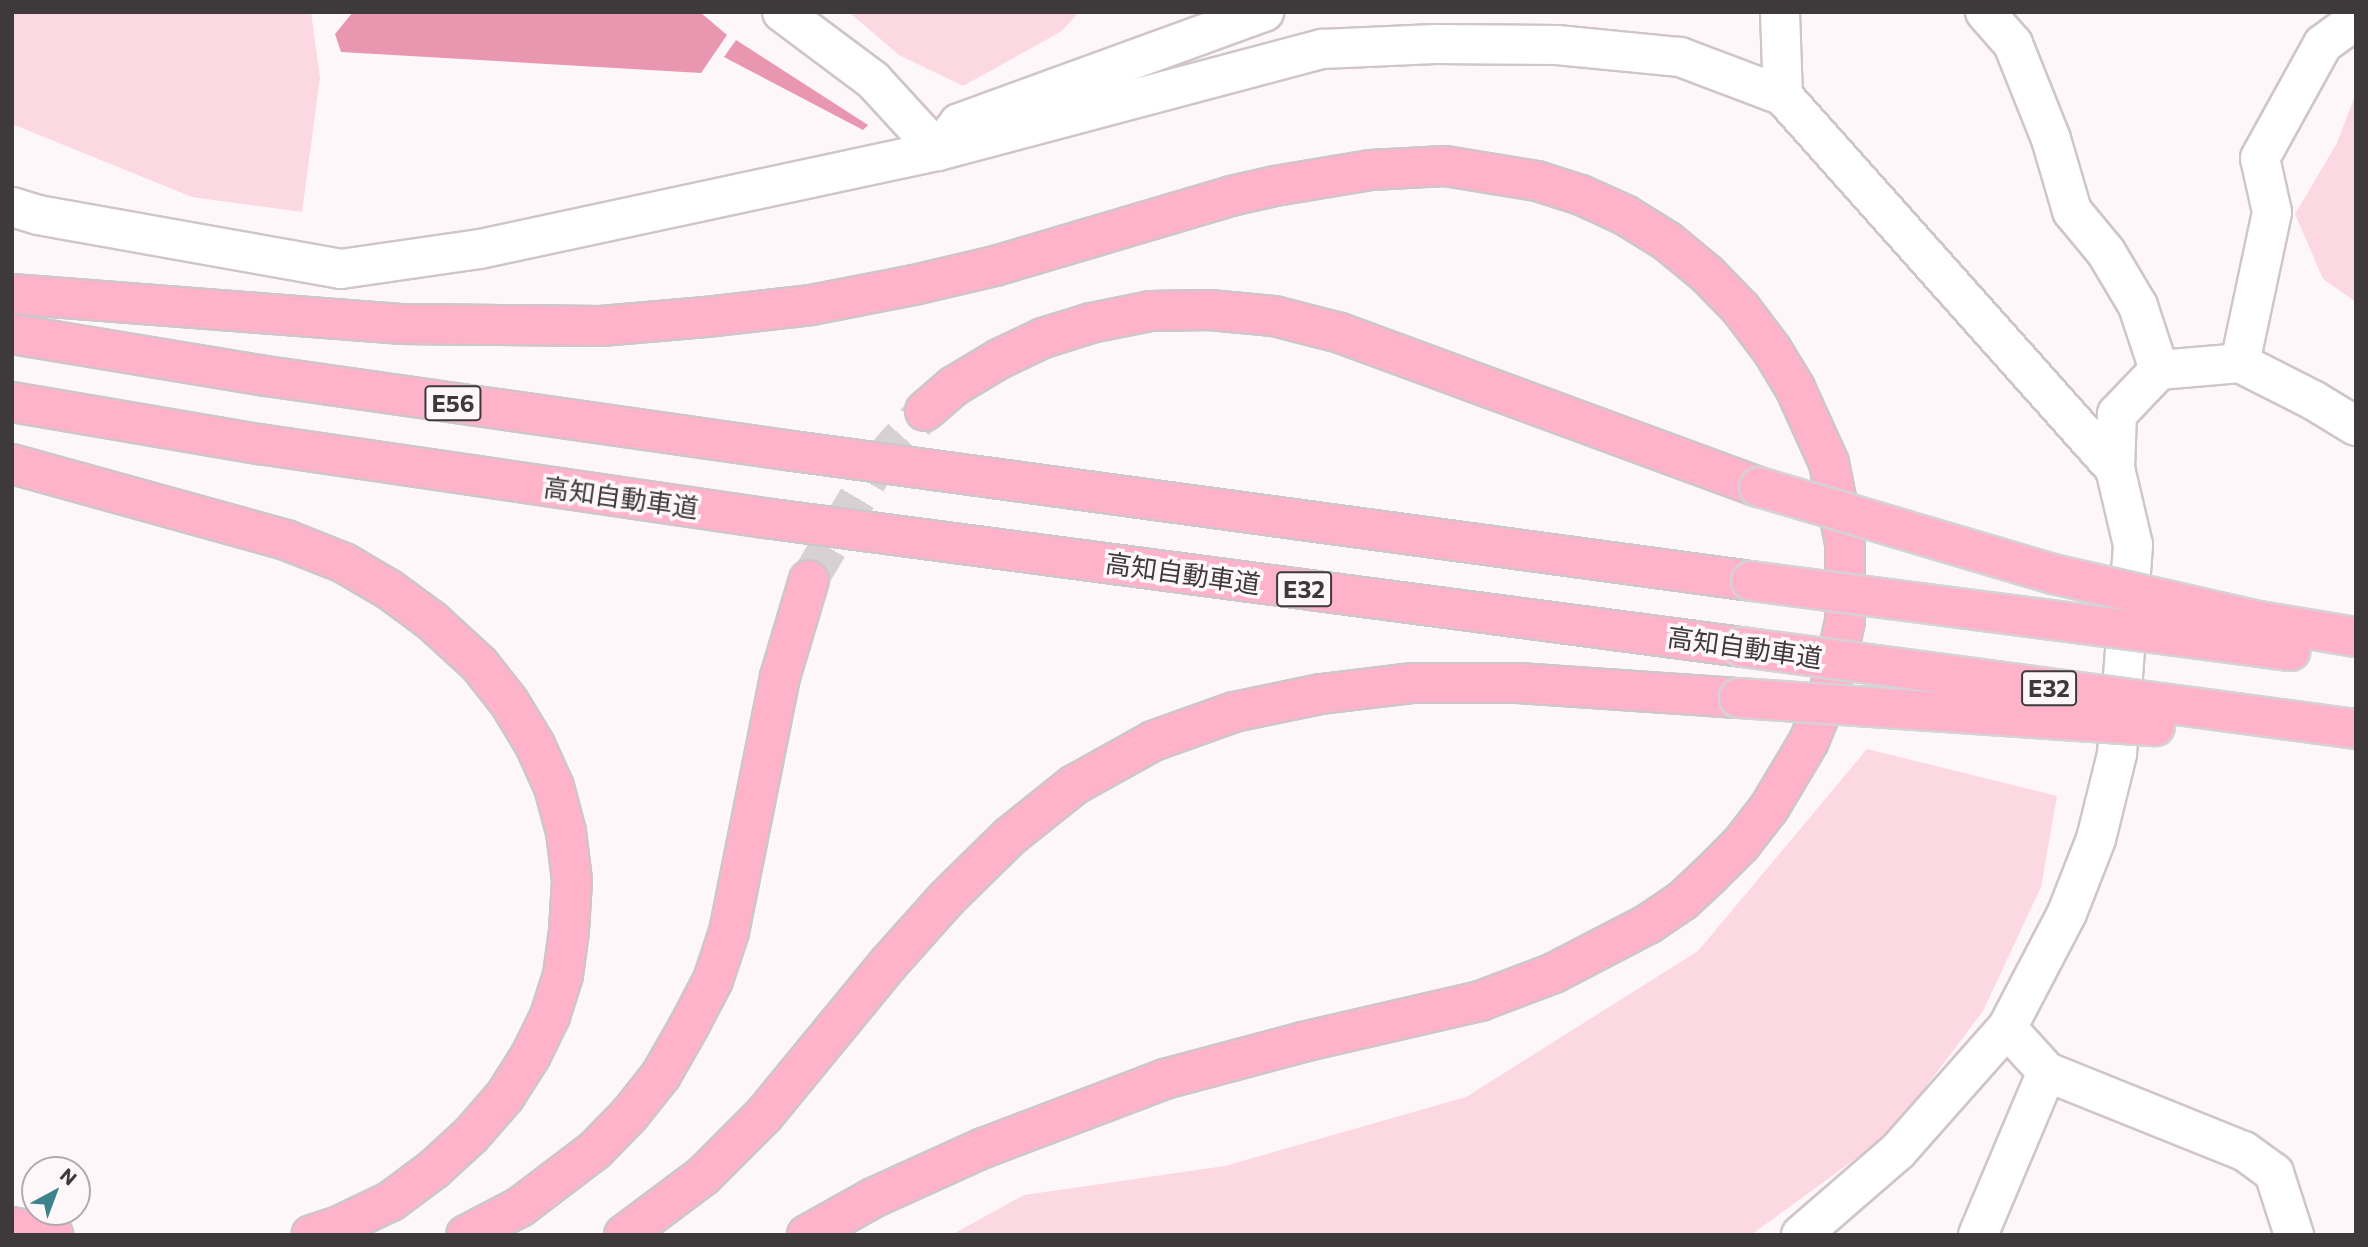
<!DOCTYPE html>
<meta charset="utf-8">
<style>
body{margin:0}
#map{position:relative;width:2368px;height:1247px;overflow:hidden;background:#fef7f9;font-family:Commissioner,"Noto Sans JP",sans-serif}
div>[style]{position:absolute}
.green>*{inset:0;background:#fcd8e2}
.water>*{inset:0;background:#e996b1}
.highway-tunnel>*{height:38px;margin-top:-19px;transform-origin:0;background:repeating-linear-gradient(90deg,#d8d1d3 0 38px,transparent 0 57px)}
.roads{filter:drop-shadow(2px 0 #d0c5c8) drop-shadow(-2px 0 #d0c5c8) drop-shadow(0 2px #d0c5c8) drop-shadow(0 -2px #d0c5c8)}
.street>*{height:38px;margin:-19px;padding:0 19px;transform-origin:19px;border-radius:19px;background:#fff}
.highway>*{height:38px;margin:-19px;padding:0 19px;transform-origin:19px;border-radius:19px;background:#feb3cb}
.bridges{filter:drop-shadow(2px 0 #d5d3d4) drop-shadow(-2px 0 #d5d3d4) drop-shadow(0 2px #d5d3d4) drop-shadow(0 -2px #d5d3d4)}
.highway-bridge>*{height:38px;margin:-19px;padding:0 19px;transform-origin:19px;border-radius:19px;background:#feb3cb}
span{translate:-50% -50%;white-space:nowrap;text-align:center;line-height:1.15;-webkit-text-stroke:7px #fef7f9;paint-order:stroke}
.shield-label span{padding:2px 5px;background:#fef7f9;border:2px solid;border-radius:5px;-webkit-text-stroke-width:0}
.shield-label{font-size:24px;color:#3e393b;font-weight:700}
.street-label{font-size:26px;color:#3e393b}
.frame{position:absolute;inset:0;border:14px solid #3e393b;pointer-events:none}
.north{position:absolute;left:21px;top:1156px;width:70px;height:70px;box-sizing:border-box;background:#fef7f9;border:2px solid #b1abad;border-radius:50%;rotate:41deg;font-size:19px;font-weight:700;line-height:28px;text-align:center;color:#3e393b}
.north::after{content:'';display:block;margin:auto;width:24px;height:32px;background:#3d838e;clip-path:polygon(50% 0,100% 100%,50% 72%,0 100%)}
</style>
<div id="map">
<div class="green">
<i style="clip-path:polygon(12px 12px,311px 12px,320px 78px,302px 212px,192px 197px,12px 124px)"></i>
<i style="clip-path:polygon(849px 12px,1079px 12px,1062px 31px,963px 86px,899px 55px)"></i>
<i style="clip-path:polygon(2356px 93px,2356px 302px,2323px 279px,2295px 214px,2337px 143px)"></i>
<i style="clip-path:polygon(1867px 749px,2057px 796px,2041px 887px,1983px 1011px,1891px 1133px,1751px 1235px,951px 1235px,1024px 1195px,1225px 1166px,1466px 1097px,1698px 951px)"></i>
</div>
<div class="water">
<i style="clip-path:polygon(353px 12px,700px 12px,727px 35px,701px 73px,341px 52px,335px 34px)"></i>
<i style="clip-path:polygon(736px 40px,868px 125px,863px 130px,724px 57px)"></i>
</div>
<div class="highway-tunnel">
<i style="left:809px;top:580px;width:134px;rotate:-59.4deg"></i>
<i style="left:877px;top:465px;width:72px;rotate:-48.4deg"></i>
</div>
<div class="roads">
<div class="street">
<i style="left:782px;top:12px;width:114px;rotate:36.8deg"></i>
<i style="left:873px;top:80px;width:96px;rotate:47.5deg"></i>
<i style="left:938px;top:151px;width:35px;rotate:-53deg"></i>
<i style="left:959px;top:123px;width:325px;rotate:-20deg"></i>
<i style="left:1780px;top:12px;width:84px;rotate:88deg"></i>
<i style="left:1985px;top:12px;width:43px;rotate:48.8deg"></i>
<i style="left:2013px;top:44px;width:102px;rotate:68.2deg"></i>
<i style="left:2051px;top:139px;width:75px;rotate:73.7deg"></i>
<i style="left:2072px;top:211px;width:53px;rotate:50.3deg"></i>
<i style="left:2106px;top:252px;width:63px;rotate:59.3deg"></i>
<i style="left:2138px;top:306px;width:67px;rotate:71.8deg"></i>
<i style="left:12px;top:207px;width:27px;rotate:17deg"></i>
<i style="left:38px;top:215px;width:308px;rotate:10.1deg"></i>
<i style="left:341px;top:269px;width:140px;rotate:-8.2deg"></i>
<i style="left:480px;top:249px;width:468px;rotate:-12.1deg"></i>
<i style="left:938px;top:151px;width:397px;rotate:-14.9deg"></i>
<i style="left:1322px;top:49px;width:113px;rotate:-2.5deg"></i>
<i style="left:1435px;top:44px;width:122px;rotate:0.5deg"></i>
<i style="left:1557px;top:45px;width:124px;rotate:5.6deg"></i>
<i style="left:1680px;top:57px;width:110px;rotate:20.7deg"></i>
<i style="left:1783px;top:96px;width:499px;rotate:48.3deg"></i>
<i style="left:2240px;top:363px;width:154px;rotate:-78deg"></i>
<i style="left:2272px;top:212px;width:55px;rotate:-102.5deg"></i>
<i style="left:2260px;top:158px;width:130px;rotate:-61.1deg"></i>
<i style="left:2323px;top:44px;width:41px;rotate:-36deg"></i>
<i style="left:2047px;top:1072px;width:212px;rotate:21.9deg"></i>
<i style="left:2244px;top:1151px;width:37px;rotate:36deg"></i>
<i style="left:2274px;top:1173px;width:65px;rotate:72.1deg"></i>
<i style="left:1801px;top:1235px;width:128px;rotate:-40.9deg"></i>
<i style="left:1898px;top:1151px;width:164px;rotate:-48.5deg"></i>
<i style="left:2007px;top:1028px;width:130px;rotate:-62.4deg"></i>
<i style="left:2067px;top:913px;width:79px;rotate:-68.6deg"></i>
<i style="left:2096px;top:839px;width:88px;rotate:-76.1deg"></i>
<i style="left:2117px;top:754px;width:210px;rotate:-85.6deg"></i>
<i style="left:2133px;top:545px;width:79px;rotate:-103.2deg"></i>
<i style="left:2115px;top:468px;width:54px;rotate:-87.9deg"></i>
<i style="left:2117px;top:414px;width:61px;rotate:-46.3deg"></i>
<i style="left:2159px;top:370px;width:81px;rotate:-4.9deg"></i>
<i style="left:2240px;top:363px;width:82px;rotate:26.9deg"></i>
<i style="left:2313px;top:400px;width:50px;rotate:31.2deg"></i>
<i style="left:1978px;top:1235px;width:177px;rotate:-67.1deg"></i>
<i style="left:2047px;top:1072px;width:59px;rotate:-132.3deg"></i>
</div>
<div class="highway">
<i style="left:12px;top:294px;width:389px;rotate:4.4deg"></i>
<i style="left:400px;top:324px;width:201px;rotate:0.6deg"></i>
<i style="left:601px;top:326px;width:105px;rotate:-4.9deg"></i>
<i style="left:706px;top:317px;width:106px;rotate:-6.5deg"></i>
<i style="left:811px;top:305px;width:105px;rotate:-11deg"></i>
<i style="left:914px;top:285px;width:83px;rotate:-13.2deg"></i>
<i style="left:995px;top:266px;width:246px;rotate:-16.5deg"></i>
<i style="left:1231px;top:196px;width:45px;rotate:-12.8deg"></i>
<i style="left:1275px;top:186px;width:97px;rotate:-9.5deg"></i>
<i style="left:1371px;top:170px;width:74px;rotate:-3.1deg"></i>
<i style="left:1445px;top:166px;width:93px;rotate:9.3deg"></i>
<i style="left:1537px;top:181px;width:46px;rotate:17.7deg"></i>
<i style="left:1581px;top:195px;width:48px;rotate:24.4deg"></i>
<i style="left:1625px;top:215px;width:49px;rotate:31.8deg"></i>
<i style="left:1667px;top:241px;width:52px;rotate:39.5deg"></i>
<i style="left:1707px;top:274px;width:49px;rotate:45.8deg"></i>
<i style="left:1741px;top:309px;width:51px;rotate:52.9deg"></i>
<i style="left:1772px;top:350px;width:44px;rotate:58.8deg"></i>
<i style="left:1795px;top:388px;width:82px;rotate:65.6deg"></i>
<i style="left:1829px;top:463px;width:82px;rotate:78.7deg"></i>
<i style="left:1845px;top:543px;width:78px;rotate:90deg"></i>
<i style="left:1845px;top:621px;width:70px;rotate:102.4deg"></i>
<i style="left:1830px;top:689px;width:56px;rotate:112deg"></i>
<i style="left:1809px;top:741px;width:78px;rotate:120.8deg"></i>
<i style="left:1769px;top:808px;width:46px;rotate:127.9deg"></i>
<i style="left:1741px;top:844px;width:44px;rotate:135deg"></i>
<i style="left:1710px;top:875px;width:38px;rotate:137deg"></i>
<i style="left:1682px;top:901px;width:41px;rotate:145.9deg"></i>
<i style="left:1648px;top:924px;width:106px;rotate:152.5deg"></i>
<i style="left:1554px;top:973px;width:79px;rotate:159.3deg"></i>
<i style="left:1480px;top:1001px;width:182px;rotate:167deg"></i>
<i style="left:1303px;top:1042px;width:143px;rotate:165deg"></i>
<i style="left:1165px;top:1079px;width:195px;rotate:159.2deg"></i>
<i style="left:983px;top:1148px;width:121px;rotate:155.6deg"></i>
<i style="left:873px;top:1198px;width:76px;rotate:150.7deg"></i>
<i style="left:12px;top:334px;width:257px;rotate:9.4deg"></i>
<i style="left:266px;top:376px;width:532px;rotate:8.1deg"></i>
<i style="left:793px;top:451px;width:967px;rotate:7.73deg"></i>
<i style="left:12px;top:402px;width:251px;rotate:9.7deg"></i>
<i style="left:259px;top:444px;width:518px;rotate:8.32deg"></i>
<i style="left:772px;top:519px;width:978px;rotate:7.52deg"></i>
<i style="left:925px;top:411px;width:38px;rotate:-41deg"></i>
<i style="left:954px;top:386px;width:52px;rotate:-31deg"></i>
<i style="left:999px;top:359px;width:49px;rotate:-25.5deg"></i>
<i style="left:1043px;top:338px;width:50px;rotate:-17.4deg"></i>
<i style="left:1091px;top:323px;width:60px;rotate:-11.5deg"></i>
<i style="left:1150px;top:311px;width:59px;rotate:-1deg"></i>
<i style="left:1209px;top:310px;width:65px;rotate:5.3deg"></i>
<i style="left:1274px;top:316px;width:68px;rotate:14.4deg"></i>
<i style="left:1340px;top:333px;width:446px;rotate:20.2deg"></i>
<i style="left:12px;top:464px;width:284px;rotate:15.5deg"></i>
<i style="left:286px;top:540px;width:62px;rotate:21.6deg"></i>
<i style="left:344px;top:563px;width:53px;rotate:30.4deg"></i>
<i style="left:390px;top:590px;width:52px;rotate:36.4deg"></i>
<i style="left:432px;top:621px;width:64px;rotate:42.5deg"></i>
<i style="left:479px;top:664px;width:48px;rotate:51.7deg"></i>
<i style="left:509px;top:702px;width:50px;rotate:58.8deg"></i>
<i style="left:535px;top:745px;width:46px;rotate:65.7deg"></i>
<i style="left:554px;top:787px;width:47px;rotate:75.1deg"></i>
<i style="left:566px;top:832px;width:48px;rotate:82.9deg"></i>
<i style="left:572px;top:880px;width:51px;rotate:93.4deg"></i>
<i style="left:569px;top:931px;width:44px;rotate:97.8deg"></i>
<i style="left:563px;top:975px;width:43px;rotate:107.6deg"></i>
<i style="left:550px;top:1016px;width:43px;rotate:116deg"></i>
<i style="left:531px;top:1055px;width:49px;rotate:122.4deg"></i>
<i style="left:505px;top:1096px;width:52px;rotate:131.1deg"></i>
<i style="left:471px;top:1135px;width:50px;rotate:137.4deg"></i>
<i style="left:434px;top:1169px;width:54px;rotate:143.3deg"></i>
<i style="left:391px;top:1201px;width:58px;rotate:154.3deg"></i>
<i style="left:339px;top:1226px;width:29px;rotate:162deg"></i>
<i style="left:12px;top:1227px;width:42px;rotate:11deg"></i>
<i style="left:466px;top:1235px;width:61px;rotate:-27.4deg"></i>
<i style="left:520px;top:1207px;width:94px;rotate:-37.2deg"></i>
<i style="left:595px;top:1150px;width:50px;rotate:-45.8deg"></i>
<i style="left:630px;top:1114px;width:50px;rotate:-51.5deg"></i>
<i style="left:661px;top:1075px;width:56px;rotate:-60.3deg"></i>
<i style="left:689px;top:1026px;width:52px;rotate:-62.4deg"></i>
<i style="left:713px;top:980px;width:51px;rotate:-71.6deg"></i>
<i style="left:729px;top:932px;width:260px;rotate:-78.7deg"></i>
<i style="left:780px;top:677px;width:101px;rotate:-73.4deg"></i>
<i style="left:624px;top:1235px;width:99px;rotate:-36.8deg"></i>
<i style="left:703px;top:1176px;width:86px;rotate:-45deg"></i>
<i style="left:764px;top:1115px;width:195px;rotate:-50.6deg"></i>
<i style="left:888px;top:964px;width:89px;rotate:-48.2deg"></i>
<i style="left:947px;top:898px;width:87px;rotate:-44.5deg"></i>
<i style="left:1009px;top:837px;width:83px;rotate:-38.7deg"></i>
<i style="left:1074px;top:785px;width:90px;rotate:-29.1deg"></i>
<i style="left:1153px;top:741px;width:86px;rotate:-19.7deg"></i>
<i style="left:1234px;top:712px;width:89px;rotate:-11.7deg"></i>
<i style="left:1321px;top:694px;width:93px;rotate:-6.8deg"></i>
<i style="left:1413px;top:683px;width:105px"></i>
<i style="left:1518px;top:683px;width:222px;rotate:3.9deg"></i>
</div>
</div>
<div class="bridges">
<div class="highway-bridge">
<i style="left:1759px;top:487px;width:307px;rotate:16.5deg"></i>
<i style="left:2053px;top:574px;width:211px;rotate:12.9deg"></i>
<i style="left:2259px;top:621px;width:98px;rotate:9.4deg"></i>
<i style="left:1751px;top:581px;width:544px;rotate:7.4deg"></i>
<i style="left:1742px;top:647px;width:619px;rotate:7.61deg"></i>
<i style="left:1739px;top:698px;width:417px;rotate:3.9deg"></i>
</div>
</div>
<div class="shield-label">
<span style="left:453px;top:403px">E56</span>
<span style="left:1304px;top:589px">E32</span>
<span style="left:2049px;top:688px">E32</span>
</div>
<div class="street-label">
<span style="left:621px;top:497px;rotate:8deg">高知自動車道</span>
<span style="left:1183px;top:573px;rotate:8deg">高知自動車道</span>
<span style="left:1745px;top:647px;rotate:8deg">高知自動車道</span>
</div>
<div class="frame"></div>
<div class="north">N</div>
</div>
